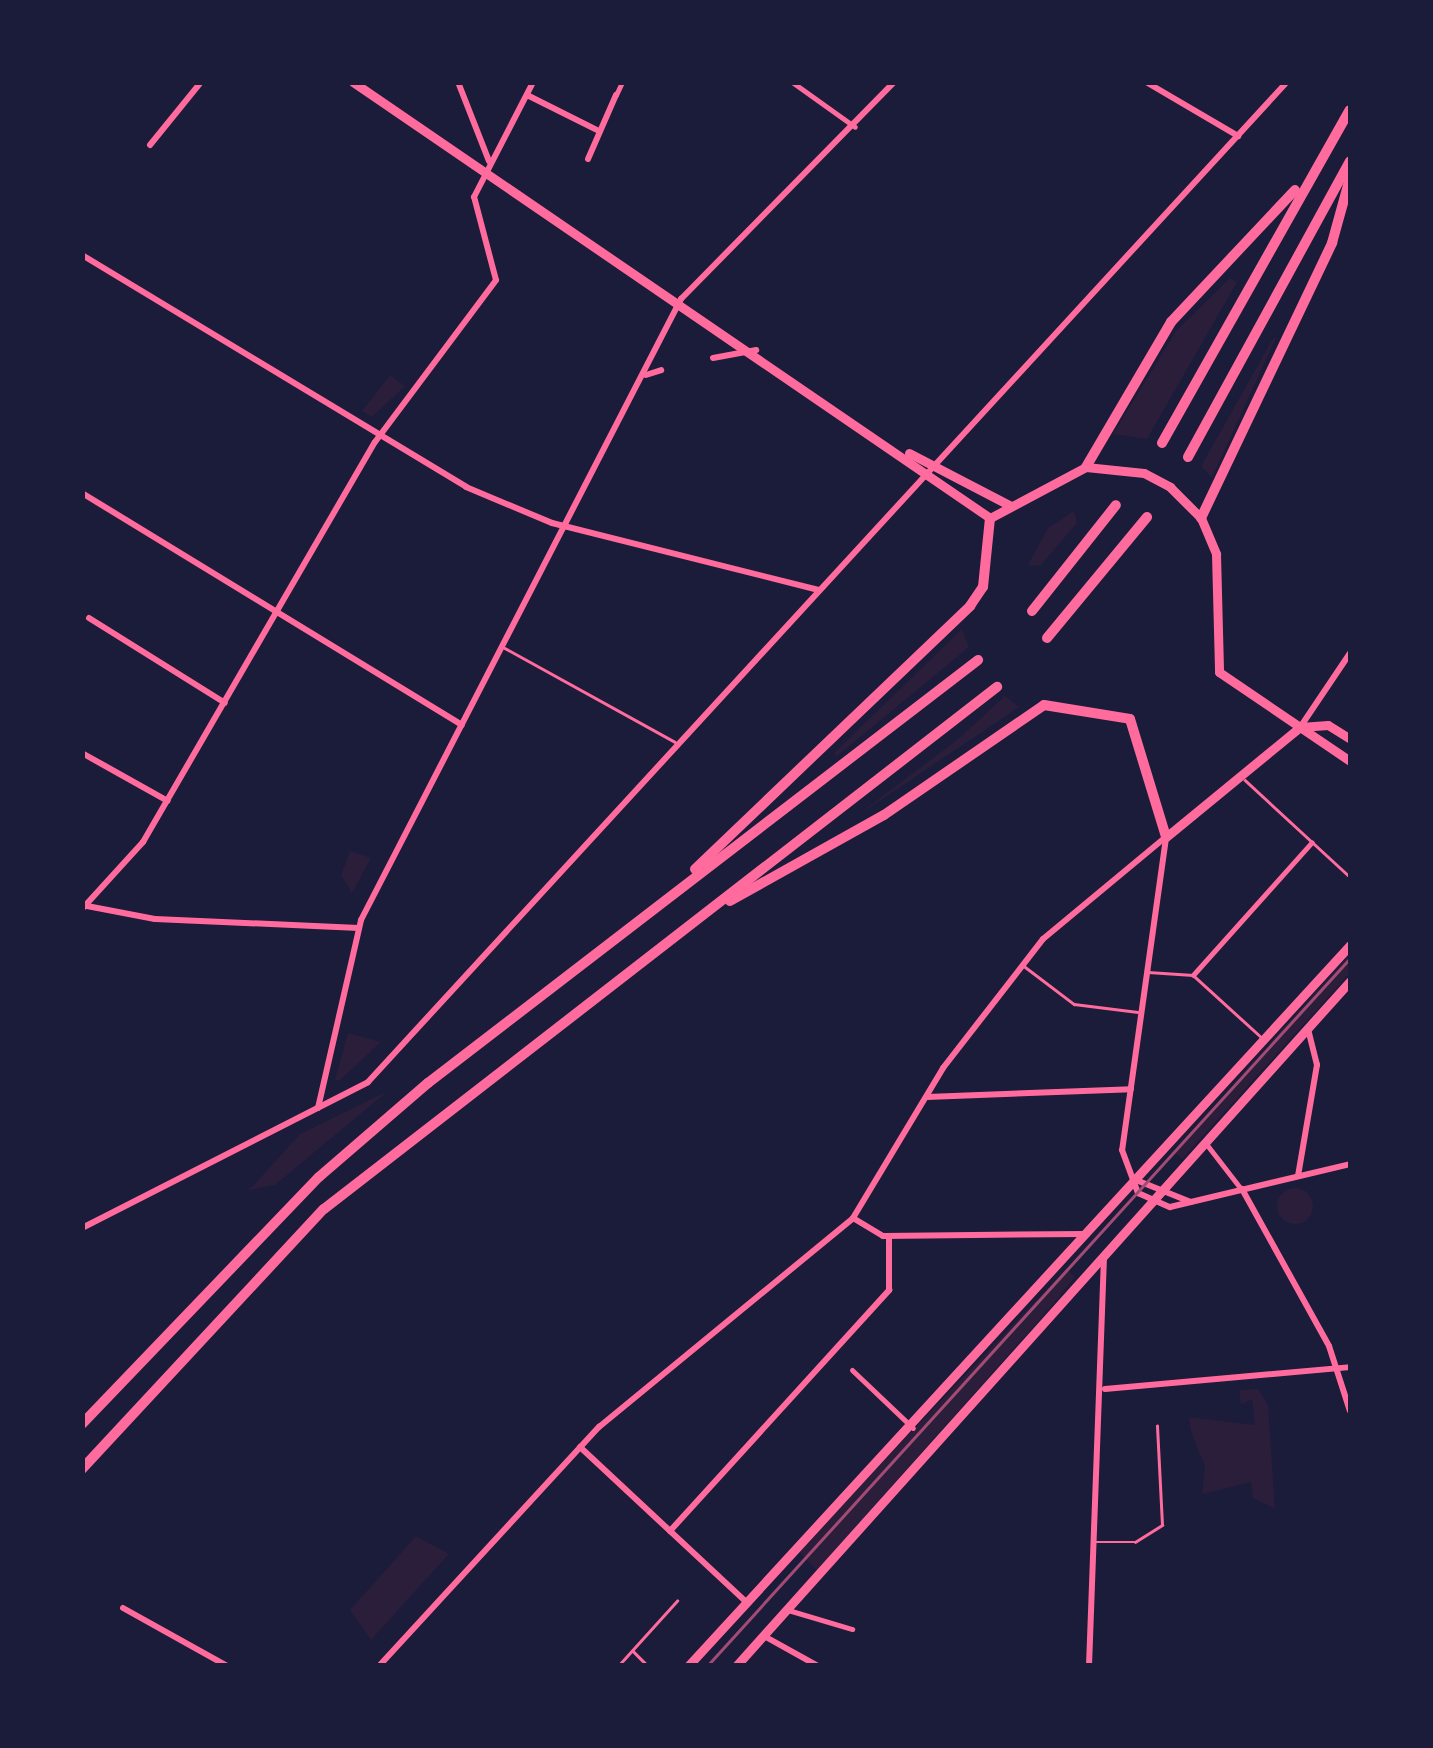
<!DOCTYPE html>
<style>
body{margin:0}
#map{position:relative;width:1433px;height:1748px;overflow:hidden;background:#1b1b3a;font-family:"Crimson Pro",serif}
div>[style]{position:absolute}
.green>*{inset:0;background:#2a1e3b}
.round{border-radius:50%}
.service>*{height:2.5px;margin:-1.25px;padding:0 1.25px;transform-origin:1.25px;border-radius:1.25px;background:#ff6b9d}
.pedestrian>*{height:5px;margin:-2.5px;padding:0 2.5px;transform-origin:2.5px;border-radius:2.5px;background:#ff6b9d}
.minor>*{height:6px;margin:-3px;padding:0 3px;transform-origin:3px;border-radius:3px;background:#ff6b9d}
.primary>*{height:9px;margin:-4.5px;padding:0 4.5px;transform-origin:4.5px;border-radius:4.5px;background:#ff6b9d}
.trunk>*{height:10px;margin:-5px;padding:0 5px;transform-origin:5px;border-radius:5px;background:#ff6b9d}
.tram>*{height:2.5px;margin:-1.25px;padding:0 1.25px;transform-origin:1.25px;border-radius:1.25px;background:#a44b75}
span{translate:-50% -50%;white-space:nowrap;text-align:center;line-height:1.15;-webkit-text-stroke:8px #1b1b3a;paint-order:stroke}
.frame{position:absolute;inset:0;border:85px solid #1b1b3a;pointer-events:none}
</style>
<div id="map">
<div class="green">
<i style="clip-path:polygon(1230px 278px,1237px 282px,1147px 439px,1113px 434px,1176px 331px)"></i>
<i style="clip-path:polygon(1274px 337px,1276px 338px,1212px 478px,1201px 466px)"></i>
<i style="clip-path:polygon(390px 375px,405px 386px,372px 417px,362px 411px)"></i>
<i style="clip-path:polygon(1074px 511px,1077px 523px,1040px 566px,1028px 565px,1048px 528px)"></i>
<i style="clip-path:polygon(962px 629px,969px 647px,836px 757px,834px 753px)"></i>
<i style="clip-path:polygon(1005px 696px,1019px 707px,851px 820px,957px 740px)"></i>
<i style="clip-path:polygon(350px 851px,371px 858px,352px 893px,341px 875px)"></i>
<i style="clip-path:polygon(1350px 954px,1350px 973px,1182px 1159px,1173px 1151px)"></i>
<i style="clip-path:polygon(348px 1033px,381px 1042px,339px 1081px,335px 1080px)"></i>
<i style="clip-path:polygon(388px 1091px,275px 1185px,249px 1190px,300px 1134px)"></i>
<i class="round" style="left:1277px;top:1188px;width:36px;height:36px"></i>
<i style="clip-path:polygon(1066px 1269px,1075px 1277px,1050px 1308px,817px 1570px,798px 1551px)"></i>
<i style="clip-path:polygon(1258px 1389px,1268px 1405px,1275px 1509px,1253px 1498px,1251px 1482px,1202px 1494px,1205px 1466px,1191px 1432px,1189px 1417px,1255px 1425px,1252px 1399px,1241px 1404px,1239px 1390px)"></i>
<i style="clip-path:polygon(416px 1536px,449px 1554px,371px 1640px,350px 1610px)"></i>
</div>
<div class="service">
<i style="left:503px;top:647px;width:196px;rotate:28.9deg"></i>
<i style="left:1245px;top:780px;width:143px;rotate:42.7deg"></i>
<i style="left:1024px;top:966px;width:63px;rotate:37.2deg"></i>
<i style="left:1074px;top:1004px;width:64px;rotate:7.1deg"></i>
<i style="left:1148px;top:972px;width:45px;rotate:3.8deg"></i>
<i style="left:1193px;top:975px;width:91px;rotate:42.3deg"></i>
<i style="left:1093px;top:1542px;width:42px"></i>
<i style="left:1135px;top:1542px;width:32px;rotate:-32deg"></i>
<i style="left:1162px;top:1525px;width:99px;rotate:-92.9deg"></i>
<i style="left:633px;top:1651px;width:21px;rotate:45deg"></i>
<i style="left:618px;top:1666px;width:88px;rotate:-47.8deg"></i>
</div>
<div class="pedestrian">
<i style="left:792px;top:82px;width:77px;rotate:35.5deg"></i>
<i style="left:616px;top:95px;width:14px;rotate:-65deg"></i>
<i style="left:1193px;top:975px;width:178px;rotate:-48.2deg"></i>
<i style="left:1207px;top:1145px;width:56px;rotate:52.3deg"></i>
<i style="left:852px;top:1370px;width:84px;rotate:43.6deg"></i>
<i style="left:788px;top:1610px;width:67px;rotate:16.5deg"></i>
</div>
<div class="minor">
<i style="left:458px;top:82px;width:85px;rotate:68.6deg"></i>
<i style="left:1146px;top:82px;width:107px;rotate:30.4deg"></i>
<i style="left:527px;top:95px;width:78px;rotate:26.6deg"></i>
<i style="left:150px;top:145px;width:81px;rotate:-51deg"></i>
<i style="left:588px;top:159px;width:70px;rotate:-66.4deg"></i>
<i style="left:82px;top:255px;width:449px;rotate:31.1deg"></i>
<i style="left:466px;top:487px;width:93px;rotate:22.7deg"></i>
<i style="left:552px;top:523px;width:275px;rotate:14.1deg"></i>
<i style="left:713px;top:358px;width:44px;rotate:-10.5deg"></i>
<i style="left:646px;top:375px;width:16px;rotate:-18deg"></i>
<i style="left:82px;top:493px;width:445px;rotate:31.4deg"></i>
<i style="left:89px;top:618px;width:160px;rotate:32deg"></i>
<i style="left:1301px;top:726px;width:88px;rotate:-56.1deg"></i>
<i style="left:82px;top:753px;width:98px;rotate:29.2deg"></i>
<i style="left:1166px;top:838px;width:315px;rotate:98deg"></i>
<i style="left:1122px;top:1150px;width:46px;rotate:69.6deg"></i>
<i style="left:1138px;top:1193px;width:35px;rotate:24deg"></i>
<i style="left:1170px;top:1207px;width:185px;rotate:-13.4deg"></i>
<i style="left:87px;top:906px;width:69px;rotate:10.8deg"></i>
<i style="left:155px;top:919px;width:204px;rotate:2.5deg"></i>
<i style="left:82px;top:909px;width:91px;rotate:-47.7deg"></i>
<i style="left:143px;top:842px;width:462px;rotate:-59.9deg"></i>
<i style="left:375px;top:442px;width:202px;rotate:-53.2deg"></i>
<i style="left:496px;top:280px;width:86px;rotate:-104.8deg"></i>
<i style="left:474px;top:197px;width:129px;rotate:-62.8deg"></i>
<i style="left:927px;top:1097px;width:204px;rotate:-2.2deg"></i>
<i style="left:318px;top:1108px;width:193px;rotate:-77.1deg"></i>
<i style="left:361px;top:920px;width:699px;rotate:-62.74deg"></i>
<i style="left:681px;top:299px;width:304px;rotate:-45.5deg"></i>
<i style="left:1298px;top:1176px;width:113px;rotate:-80.3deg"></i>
<i style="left:1317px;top:1065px;width:38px;rotate:-104deg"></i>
<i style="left:1136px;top:1180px;width:59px;rotate:21.8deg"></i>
<i style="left:1242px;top:1189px;width:179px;rotate:61deg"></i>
<i style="left:1329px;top:1346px;width:68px;rotate:72.1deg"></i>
<i style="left:853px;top:1218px;width:35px;rotate:31deg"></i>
<i style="left:883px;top:1236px;width:201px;rotate:-0.6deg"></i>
<i style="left:82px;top:1228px;width:321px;rotate:-27deg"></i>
<i style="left:368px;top:1082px;width:1358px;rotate:-47.42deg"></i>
<i style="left:1105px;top:1389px;width:246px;rotate:-5.1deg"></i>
<i style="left:580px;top:1447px;width:226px;rotate:43deg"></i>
<i style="left:670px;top:1531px;width:326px;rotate:-47.7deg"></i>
<i style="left:889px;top:1290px;width:54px;rotate:-90deg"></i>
<i style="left:123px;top:1608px;width:119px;rotate:29.1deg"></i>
<i style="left:764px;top:1636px;width:62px;rotate:29.1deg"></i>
<i style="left:379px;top:1666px;width:325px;rotate:-47.4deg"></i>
<i style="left:599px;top:1427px;width:329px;rotate:-39.4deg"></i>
<i style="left:853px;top:1218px;width:175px;rotate:-59deg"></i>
<i style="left:943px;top:1068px;width:163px;rotate:-52.2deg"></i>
<i style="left:1043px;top:939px;width:160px;rotate:-39.7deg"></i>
<i style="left:1089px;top:1666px;width:407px;rotate:-87.9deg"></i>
</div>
<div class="primary">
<i style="left:353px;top:82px;width:772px;rotate:34.39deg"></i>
<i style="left:990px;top:518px;width:109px;rotate:-28deg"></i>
<i style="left:1086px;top:467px;width:58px;rotate:5.9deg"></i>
<i style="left:1144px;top:473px;width:30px;rotate:28deg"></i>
<i style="left:1170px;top:487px;width:44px;rotate:45deg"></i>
<i style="left:1201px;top:518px;width:39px;rotate:67deg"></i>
<i style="left:1216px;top:554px;width:118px;rotate:88.5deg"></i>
<i style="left:1219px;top:672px;width:158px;rotate:34.2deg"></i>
<i style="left:909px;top:453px;width:115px;rotate:27.5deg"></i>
<i style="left:1300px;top:727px;width:28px;rotate:-4deg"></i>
<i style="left:1328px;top:725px;width:26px;rotate:32deg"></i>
<i style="left:1166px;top:837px;width:173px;rotate:-39.4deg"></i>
<i style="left:688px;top:1666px;width:979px;rotate:-47.44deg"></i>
<i style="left:736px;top:1666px;width:920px;rotate:-48.13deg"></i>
</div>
<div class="trunk">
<i style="left:1162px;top:443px;width:382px;rotate:-60.6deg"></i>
<i style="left:1188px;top:457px;width:337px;rotate:-61.3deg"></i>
<i style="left:1086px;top:467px;width:168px;rotate:-59.6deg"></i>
<i style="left:1171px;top:322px;width:181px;rotate:-46.8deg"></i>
<i style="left:1201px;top:518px;width:305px;rotate:-64.5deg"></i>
<i style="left:1332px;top:243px;width:67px;rotate:-74.5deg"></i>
<i style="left:1032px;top:611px;width:135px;rotate:-51.6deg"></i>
<i style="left:1047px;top:638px;width:157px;rotate:-50.4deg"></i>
<i style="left:695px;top:869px;width:381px;rotate:-43.7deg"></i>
<i style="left:970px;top:606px;width:23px;rotate:-56deg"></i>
<i style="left:983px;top:587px;width:69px;rotate:-84.2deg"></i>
<i style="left:730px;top:901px;width:176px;rotate:-29.2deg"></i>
<i style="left:884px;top:815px;width:194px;rotate:-34.5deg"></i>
<i style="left:1044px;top:705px;width:87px;rotate:9.2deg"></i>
<i style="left:1130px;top:719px;width:123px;rotate:73deg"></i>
<i style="left:82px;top:1424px;width:342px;rotate:-46.2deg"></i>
<i style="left:319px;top:1177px;width:144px;rotate:-40.8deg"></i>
<i style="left:428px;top:1083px;width:694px;rotate:-37.56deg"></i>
<i style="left:82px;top:1469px;width:355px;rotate:-47.1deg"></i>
<i style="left:324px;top:1209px;width:852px;rotate:-37.8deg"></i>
</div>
<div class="tram">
<i style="left:707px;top:1666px;width:956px;rotate:-47.75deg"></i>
</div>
<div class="frame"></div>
</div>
